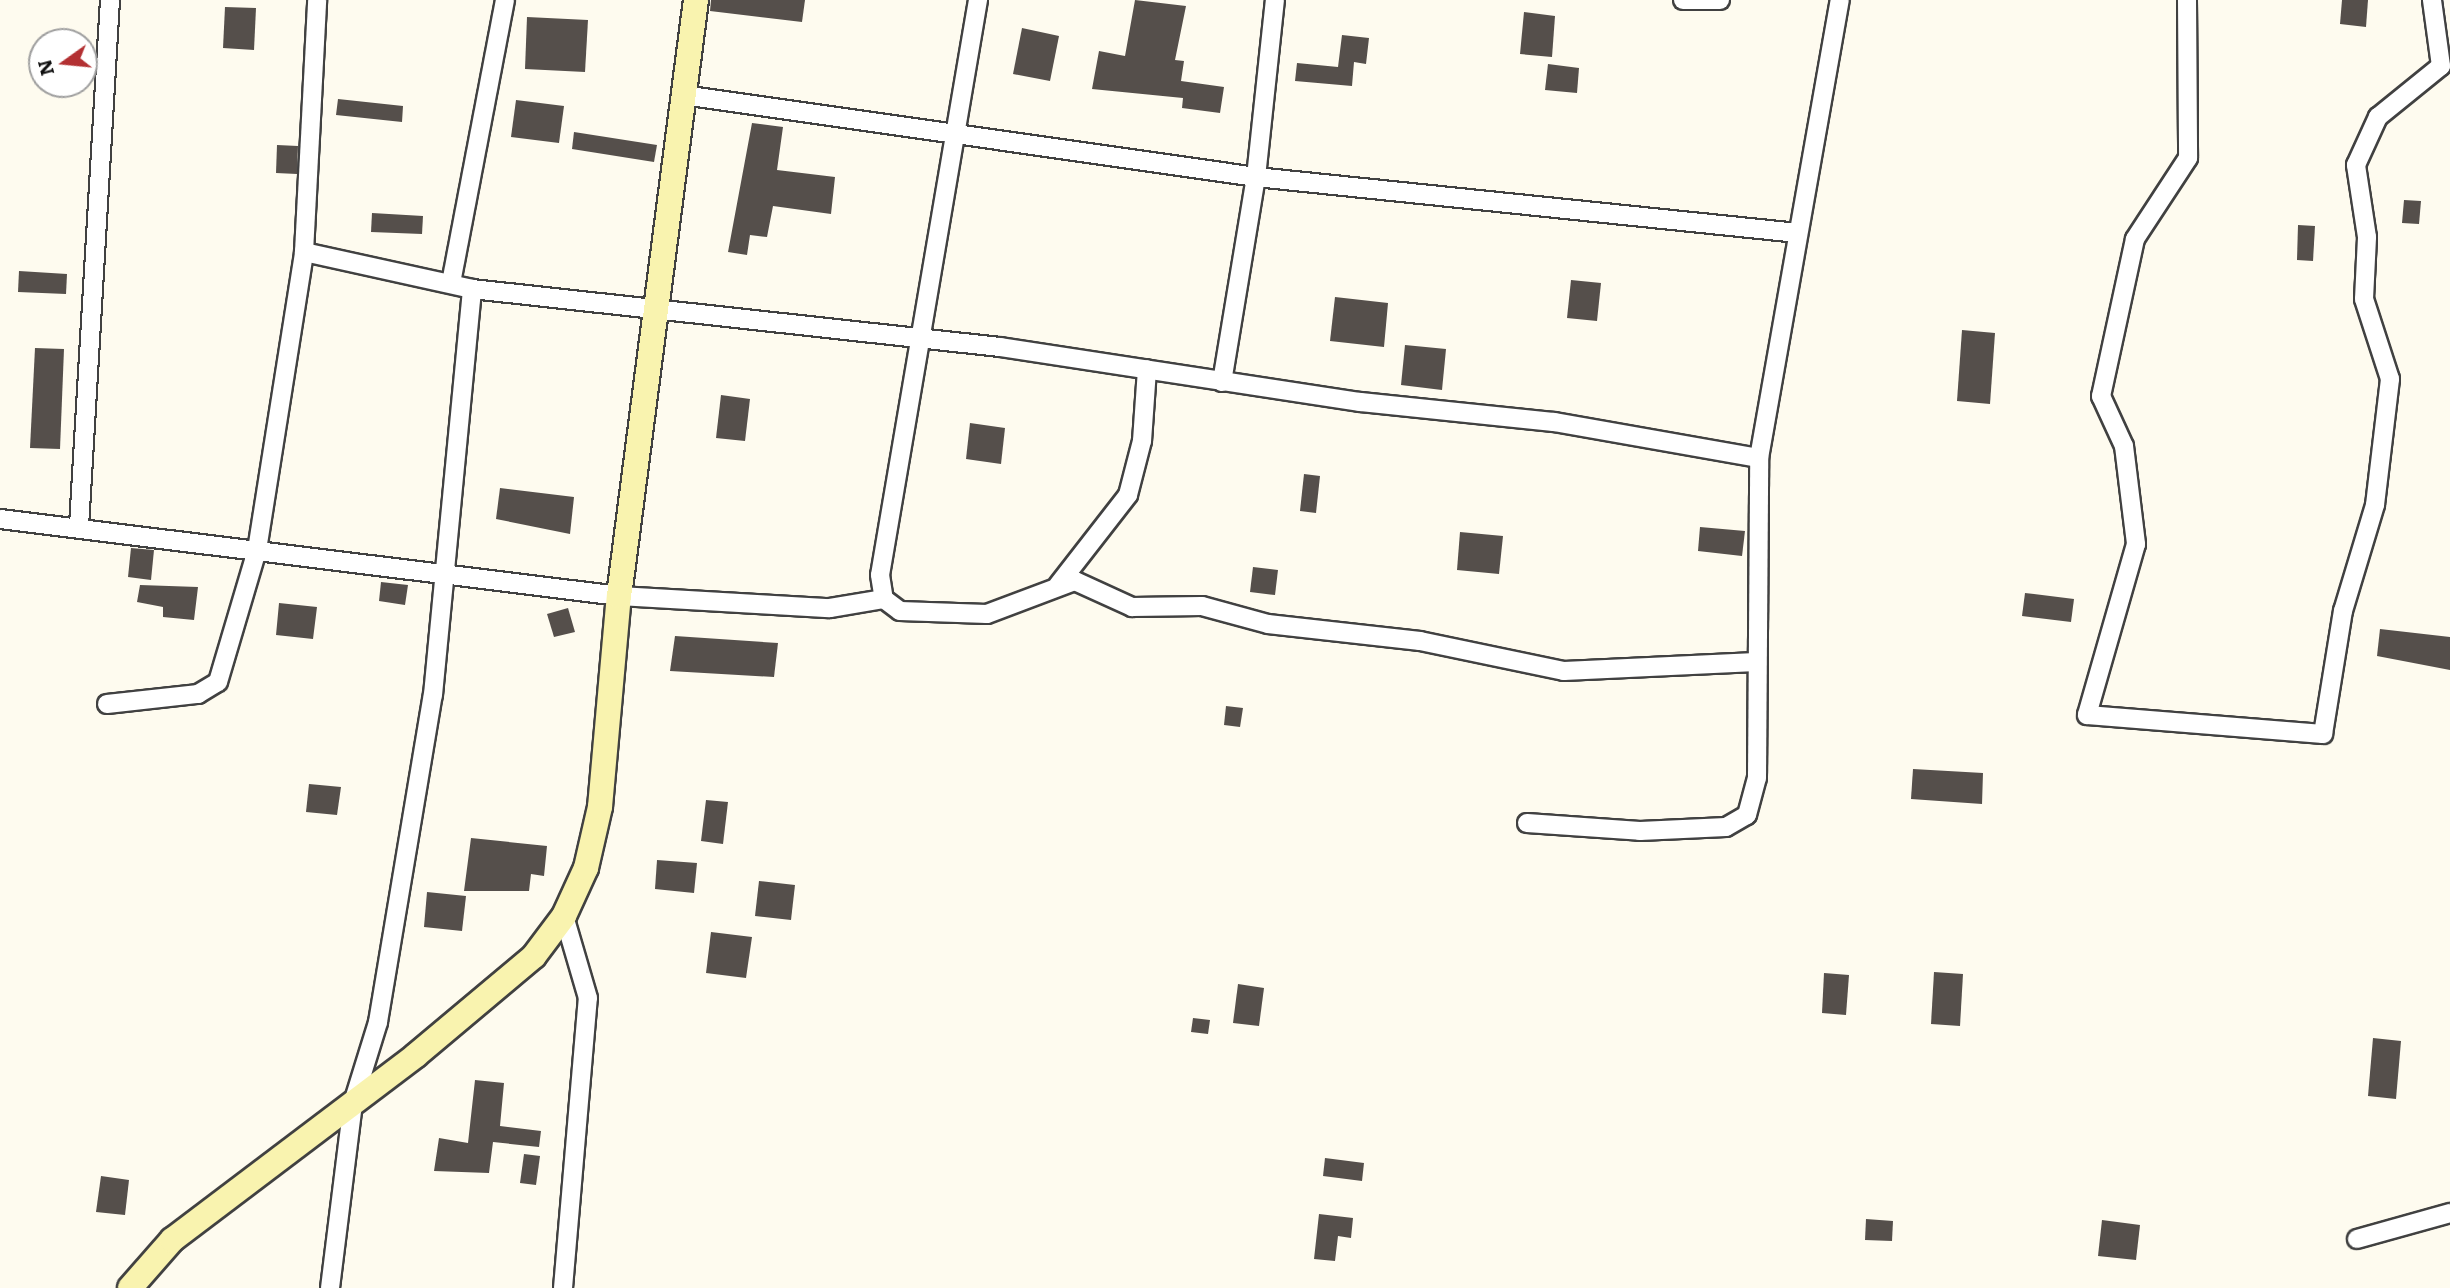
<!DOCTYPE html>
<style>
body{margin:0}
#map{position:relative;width:2450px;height:1288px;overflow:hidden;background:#fefbef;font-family:Literata,serif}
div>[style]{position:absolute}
.building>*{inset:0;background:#554f4b}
.roads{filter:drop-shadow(2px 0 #414141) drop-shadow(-2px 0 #414141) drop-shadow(0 2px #414141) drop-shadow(0 -2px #414141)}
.street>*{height:18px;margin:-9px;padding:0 9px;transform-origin:9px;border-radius:9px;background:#fff}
.secondary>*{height:24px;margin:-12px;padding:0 12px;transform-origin:12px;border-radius:12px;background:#f9f3af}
span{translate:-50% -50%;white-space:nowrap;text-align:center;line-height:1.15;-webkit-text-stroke:7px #fff;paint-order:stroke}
.north{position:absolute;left:28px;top:28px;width:70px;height:70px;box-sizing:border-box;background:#fff;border:2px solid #9f9f9f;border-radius:50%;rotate:255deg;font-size:19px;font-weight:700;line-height:28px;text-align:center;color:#0e0e0e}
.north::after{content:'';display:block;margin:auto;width:24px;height:32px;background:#b33032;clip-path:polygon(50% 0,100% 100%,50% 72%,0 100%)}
</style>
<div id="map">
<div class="building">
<i style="clip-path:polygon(711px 0,805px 0,802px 22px,710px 11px)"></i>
<i style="clip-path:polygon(1135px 0,1186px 6px,1175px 60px,1184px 61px,1181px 81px,1224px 87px,1220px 113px,1182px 108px,1183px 98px,1092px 89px,1099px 51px,1125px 56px)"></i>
<i style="clip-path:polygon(2342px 0,2368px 0,2366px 27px,2340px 24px)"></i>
<i style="clip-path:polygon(225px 7px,256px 8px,254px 50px,223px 48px)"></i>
<i style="clip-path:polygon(1524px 12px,1555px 16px,1552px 57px,1520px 54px)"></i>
<i style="clip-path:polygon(527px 17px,588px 20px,585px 72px,525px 69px)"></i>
<i style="clip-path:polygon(1022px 28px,1059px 36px,1050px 81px,1013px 74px)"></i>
<i style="clip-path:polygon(1342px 35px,1369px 38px,1366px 64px,1354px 62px,1352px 86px,1295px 81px,1297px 63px,1338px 67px)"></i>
<i style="clip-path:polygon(1548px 64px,1579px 68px,1577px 93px,1545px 90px)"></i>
<i style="clip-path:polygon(338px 99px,403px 106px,402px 122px,336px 115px)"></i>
<i style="clip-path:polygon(516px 100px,564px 106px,559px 143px,511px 137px)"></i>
<i style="clip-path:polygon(752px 123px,783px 127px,777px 170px,835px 177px,831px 214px,773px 206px,767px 237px,750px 235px,747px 255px,728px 252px)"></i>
<i style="clip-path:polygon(574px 132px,657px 145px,654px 162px,572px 149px)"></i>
<i style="clip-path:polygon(277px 145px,298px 146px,297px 174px,276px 173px)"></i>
<i style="clip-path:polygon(2404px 200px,2421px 201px,2419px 224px,2402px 223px)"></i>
<i style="clip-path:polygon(372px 213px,423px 216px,422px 234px,371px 232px)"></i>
<i style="clip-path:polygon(2298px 225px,2315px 226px,2313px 261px,2297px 260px)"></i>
<i style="clip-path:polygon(19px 271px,67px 274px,66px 294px,18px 292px)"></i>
<i style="clip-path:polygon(1571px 280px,1601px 283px,1597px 321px,1567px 318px)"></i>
<i style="clip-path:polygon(1335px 297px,1388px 303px,1384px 347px,1330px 341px)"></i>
<i style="clip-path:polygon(1962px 330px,1995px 333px,1990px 404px,1957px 401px)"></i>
<i style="clip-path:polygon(1405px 345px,1446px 349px,1442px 390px,1401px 385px)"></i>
<i style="clip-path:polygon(35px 348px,64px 349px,60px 449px,30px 448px)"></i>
<i style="clip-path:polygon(721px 395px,750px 399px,745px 441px,716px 438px)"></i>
<i style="clip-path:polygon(970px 423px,1005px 428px,1001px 464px,966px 459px)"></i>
<i style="clip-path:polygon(1304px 474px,1320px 476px,1316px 513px,1300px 511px)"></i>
<i style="clip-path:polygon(500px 488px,574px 497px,570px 534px,496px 519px)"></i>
<i style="clip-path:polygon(1700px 527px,1745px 531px,1742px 556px,1698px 551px)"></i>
<i style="clip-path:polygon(1460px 532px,1503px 536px,1499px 574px,1457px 570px)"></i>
<i style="clip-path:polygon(131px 548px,154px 550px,151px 580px,128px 577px)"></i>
<i style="clip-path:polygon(1253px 567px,1278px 570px,1275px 595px,1250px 592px)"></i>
<i style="clip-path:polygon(381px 582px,408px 585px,405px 605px,379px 601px)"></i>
<i style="clip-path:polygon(140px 585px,198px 587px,194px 620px,163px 617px,163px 607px,137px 602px)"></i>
<i style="clip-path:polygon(2025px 593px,2074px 599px,2071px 622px,2022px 616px)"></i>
<i style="clip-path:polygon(279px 603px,317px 607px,313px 639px,276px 635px)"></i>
<i style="clip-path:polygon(568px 608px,575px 632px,554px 637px,547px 614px)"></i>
<i style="clip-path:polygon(2380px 629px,2450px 637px,2450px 670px,2377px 656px)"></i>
<i style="clip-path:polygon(675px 636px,778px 643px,774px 677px,670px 671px)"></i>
<i style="clip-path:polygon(1226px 706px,1243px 708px,1240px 727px,1224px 725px)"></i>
<i style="clip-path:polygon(1913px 769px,1983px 773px,1982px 804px,1911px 799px)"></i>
<i style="clip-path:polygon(309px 784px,341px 787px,337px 815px,306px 812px)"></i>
<i style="clip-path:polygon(706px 800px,728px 802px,723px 844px,701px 841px)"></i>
<i style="clip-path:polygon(471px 838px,547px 846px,544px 876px,531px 874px,529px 891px,464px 891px)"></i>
<i style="clip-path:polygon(657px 860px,697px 863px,694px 893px,655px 889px)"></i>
<i style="clip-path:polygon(759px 881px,795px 885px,791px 920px,755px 916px)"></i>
<i style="clip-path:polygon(427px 892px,466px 896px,462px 931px,424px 927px)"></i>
<i style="clip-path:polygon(711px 932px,752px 937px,746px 978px,706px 973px)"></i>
<i style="clip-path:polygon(1934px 972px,1963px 974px,1960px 1026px,1931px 1024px)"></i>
<i style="clip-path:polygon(1824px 973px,1849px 975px,1846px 1015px,1822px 1013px)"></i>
<i style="clip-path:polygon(1238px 984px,1264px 988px,1259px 1026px,1233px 1023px)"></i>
<i style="clip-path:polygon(1193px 1018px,1210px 1020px,1208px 1034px,1191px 1032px)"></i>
<i style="clip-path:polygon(2373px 1038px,2401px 1041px,2396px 1099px,2368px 1096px)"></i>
<i style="clip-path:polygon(475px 1080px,504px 1083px,500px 1126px,541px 1131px,539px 1147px,493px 1142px,489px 1173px,434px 1171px,439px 1138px,468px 1143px)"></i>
<i style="clip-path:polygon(524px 1154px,540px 1156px,536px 1185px,520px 1183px)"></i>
<i style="clip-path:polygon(1325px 1158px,1364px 1163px,1362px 1181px,1323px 1176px)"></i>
<i style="clip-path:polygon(101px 1176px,129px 1180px,125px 1215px,96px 1212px)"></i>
<i style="clip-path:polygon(1319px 1214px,1353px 1218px,1351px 1238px,1338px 1236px,1335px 1261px,1314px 1259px)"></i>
<i style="clip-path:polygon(1866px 1219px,1893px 1221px,1892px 1241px,1865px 1240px)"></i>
<i style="clip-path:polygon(2102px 1220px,2140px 1225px,2136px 1260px,2098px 1256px)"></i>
</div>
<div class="roads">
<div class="street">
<i style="left:978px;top:0;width:583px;rotate:99.67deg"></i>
<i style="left:880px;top:575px;width:24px;rotate:81deg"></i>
<i style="left:884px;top:599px;width:20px;rotate:37deg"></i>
<i style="left:900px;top:611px;width:87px;rotate:2deg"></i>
<i style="left:987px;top:614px;width:94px;rotate:-20.6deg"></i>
<i style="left:1075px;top:581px;width:63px;rotate:24.5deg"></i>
<i style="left:1132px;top:607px;width:70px;rotate:-0.8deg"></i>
<i style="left:1202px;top:606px;width:68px;rotate:15.3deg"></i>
<i style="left:1268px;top:624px;width:153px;rotate:6.4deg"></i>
<i style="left:1420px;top:641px;width:147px;rotate:11.8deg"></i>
<i style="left:1564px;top:671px;width:192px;rotate:-2.7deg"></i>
<i style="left:1683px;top:0;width:37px"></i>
<i style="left:2187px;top:0;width:158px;rotate:89.6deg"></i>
<i style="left:2188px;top:158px;width:97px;rotate:123.2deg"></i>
<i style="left:2135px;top:239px;width:161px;rotate:102.2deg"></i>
<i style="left:2101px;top:396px;width:55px;rotate:65.3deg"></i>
<i style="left:2124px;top:446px;width:99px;rotate:83deg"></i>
<i style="left:2136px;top:544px;width:178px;rotate:106deg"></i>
<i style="left:2087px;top:715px;width:237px;rotate:4.6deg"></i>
<i style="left:2323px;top:734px;width:125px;rotate:-80.8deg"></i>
<i style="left:2343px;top:611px;width:111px;rotate:-73.2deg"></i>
<i style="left:2375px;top:505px;width:127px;rotate:-83.2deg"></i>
<i style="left:2390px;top:379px;width:84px;rotate:-108deg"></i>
<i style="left:2364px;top:299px;width:62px;rotate:-87.2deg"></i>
<i style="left:2367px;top:237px;width:73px;rotate:-98.7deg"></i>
<i style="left:2356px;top:165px;width:53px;rotate:-65.4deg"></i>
<i style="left:2378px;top:117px;width:81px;rotate:-39deg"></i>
<i style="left:2441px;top:66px;width:67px;rotate:-97.8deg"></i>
<i style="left:683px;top:95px;width:579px;rotate:8.14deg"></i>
<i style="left:1256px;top:177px;width:545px;rotate:5.9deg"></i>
<i style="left:304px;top:252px;width:172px;rotate:12.4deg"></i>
<i style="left:472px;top:289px;width:531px;rotate:6.27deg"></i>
<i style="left:1000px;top:347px;width:364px;rotate:8.7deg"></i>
<i style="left:1360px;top:402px;width:195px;rotate:5.9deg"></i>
<i style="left:1554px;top:422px;width:208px;rotate:10deg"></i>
<i style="left:451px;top:283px;width:288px;rotate:-79.2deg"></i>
<i style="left:1222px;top:382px;width:208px;rotate:-80.6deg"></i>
<i style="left:1256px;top:177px;width:178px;rotate:-83.9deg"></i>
<i style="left:0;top:519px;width:624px;rotate:7.09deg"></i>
<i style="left:619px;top:596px;width:211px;rotate:3.3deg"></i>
<i style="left:830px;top:608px;width:55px;rotate:-9.5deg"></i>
<i style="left:79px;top:526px;width:527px;rotate:-86.63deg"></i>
<i style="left:1058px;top:585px;width:114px;rotate:-52.1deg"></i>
<i style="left:1128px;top:495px;width:56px;rotate:-75.5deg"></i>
<i style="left:1142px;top:441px;width:72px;rotate:-86deg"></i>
<i style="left:107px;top:704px;width:92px;rotate:-6.3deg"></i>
<i style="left:198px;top:694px;width:23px;rotate:-31deg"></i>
<i style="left:218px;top:682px;width:138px;rotate:-73.5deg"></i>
<i style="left:257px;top:550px;width:302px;rotate:-81deg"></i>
<i style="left:304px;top:252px;width:252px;rotate:-87deg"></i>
<i style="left:1527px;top:823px;width:113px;rotate:4deg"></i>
<i style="left:1640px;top:831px;width:86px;rotate:-2.7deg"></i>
<i style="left:1726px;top:827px;width:24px;rotate:-30deg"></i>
<i style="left:1747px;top:815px;width:38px;rotate:-75deg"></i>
<i style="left:1757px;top:778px;width:320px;rotate:-89.6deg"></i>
<i style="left:1759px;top:458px;width:465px;rotate:-80deg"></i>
<i style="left:2357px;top:1239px;width:97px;rotate:-15.6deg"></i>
<i style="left:330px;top:1288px;width:186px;rotate:-82.9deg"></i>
<i style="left:353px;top:1103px;width:85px;rotate:-72.8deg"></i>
<i style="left:378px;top:1022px;width:332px;rotate:-80.5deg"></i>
<i style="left:433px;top:695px;width:408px;rotate:-84.5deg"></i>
<i style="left:563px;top:1288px;width:291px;rotate:-85.1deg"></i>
<i style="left:588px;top:998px;width:85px;rotate:-106.3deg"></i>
</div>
<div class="secondary">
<i style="left:130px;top:1288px;width:64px;rotate:-48.8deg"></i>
<i style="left:172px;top:1240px;width:305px;rotate:-37.1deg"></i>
<i style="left:415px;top:1056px;width:155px;rotate:-40deg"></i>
<i style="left:534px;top:956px;width:50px;rotate:-53.1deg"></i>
<i style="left:564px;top:916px;width:53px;rotate:-65.4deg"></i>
<i style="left:586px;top:868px;width:63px;rotate:-77.1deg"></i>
<i style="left:600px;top:807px;width:212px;rotate:-84.9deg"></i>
<i style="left:619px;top:596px;width:601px;rotate:-82.64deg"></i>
</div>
</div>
<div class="north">N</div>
</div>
